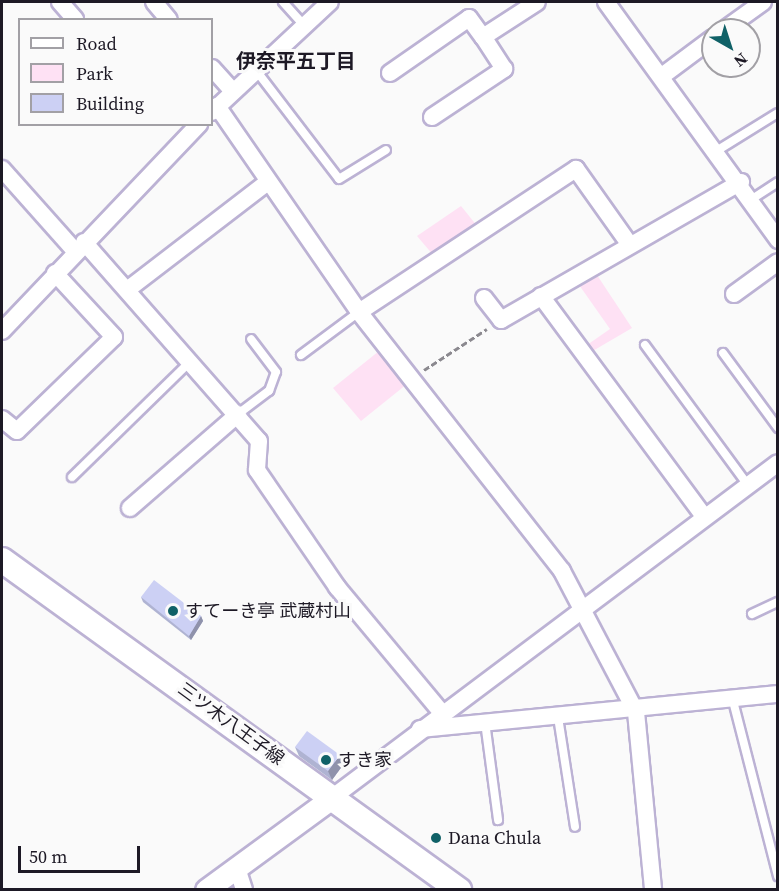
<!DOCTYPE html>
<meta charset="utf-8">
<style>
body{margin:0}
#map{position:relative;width:779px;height:891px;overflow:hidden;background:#fafafa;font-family:"Source Serif 4","Noto Sans JP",serif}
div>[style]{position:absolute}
.green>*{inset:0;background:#fee1f4}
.path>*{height:3px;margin-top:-1.5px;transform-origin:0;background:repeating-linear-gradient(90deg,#8b898f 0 6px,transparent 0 9px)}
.roads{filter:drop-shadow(2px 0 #bcb2d4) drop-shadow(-2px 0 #bcb2d4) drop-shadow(0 2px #bcb2d4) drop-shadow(0 -2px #bcb2d4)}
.service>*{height:8px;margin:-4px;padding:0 4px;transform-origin:4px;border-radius:4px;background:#fff}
.minor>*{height:16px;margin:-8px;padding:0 8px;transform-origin:8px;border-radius:8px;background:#fff}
.tertiary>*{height:21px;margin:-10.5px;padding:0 10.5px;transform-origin:10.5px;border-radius:10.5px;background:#fff}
.secondary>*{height:24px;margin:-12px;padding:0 12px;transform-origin:12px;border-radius:12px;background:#fff}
.wall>*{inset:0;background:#afb3d2}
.shaded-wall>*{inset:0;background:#8f92ab}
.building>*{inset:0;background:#ccd0f4}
.dots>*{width:16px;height:16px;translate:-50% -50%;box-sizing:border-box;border:3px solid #fafafa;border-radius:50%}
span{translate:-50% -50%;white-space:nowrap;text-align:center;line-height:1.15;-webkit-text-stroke:6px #fafafa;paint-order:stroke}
.poi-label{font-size:18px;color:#1d1925}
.left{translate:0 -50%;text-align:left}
.street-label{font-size:18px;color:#1d1925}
.neighbourhood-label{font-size:20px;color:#1d1925;font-weight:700}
.frame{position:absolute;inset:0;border:3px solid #1d1925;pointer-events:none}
.legend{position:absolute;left:18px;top:18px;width:195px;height:108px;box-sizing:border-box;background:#fafafa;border:2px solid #a2a0a5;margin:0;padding:8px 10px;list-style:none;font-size:18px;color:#1d1925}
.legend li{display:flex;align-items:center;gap:12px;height:30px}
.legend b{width:30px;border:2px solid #a2a0a5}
.north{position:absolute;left:701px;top:18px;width:60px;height:60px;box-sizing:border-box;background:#fafafa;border:2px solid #a2a0a5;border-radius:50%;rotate:141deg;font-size:16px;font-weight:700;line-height:24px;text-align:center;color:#1d1925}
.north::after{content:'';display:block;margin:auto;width:21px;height:27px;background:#106167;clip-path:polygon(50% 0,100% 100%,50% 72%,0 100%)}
.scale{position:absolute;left:18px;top:846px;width:122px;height:27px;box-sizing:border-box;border:3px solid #1d1925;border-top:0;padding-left:8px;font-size:18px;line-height:21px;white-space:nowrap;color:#1d1925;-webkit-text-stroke:4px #fafafa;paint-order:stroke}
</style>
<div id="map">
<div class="green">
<i style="clip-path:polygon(461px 206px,478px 227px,434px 256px,417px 236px)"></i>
<i style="clip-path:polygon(595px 272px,632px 328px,591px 352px,587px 345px,610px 329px,577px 282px)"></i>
<i style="clip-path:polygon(379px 351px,407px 384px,361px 421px,333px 388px)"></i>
</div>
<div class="path">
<i style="left:424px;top:370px;width:75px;rotate:-33.1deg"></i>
</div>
<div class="roads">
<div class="service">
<i style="left:283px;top:2px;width:31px;rotate:48deg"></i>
<i style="left:255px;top:69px;width:138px;rotate:52.6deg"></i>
<i style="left:339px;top:179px;width:55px;rotate:-31.7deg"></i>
<i style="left:718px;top:150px;width:70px;rotate:-31.7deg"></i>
<i style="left:752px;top:199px;width:31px;rotate:-33deg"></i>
<i style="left:645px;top:345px;width:172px;rotate:53.7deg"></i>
<i style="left:723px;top:353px;width:93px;rotate:53.7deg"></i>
<i style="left:301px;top:355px;width:72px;rotate:-36.6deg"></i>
<i style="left:238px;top:414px;width:39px;rotate:-37deg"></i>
<i style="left:269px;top:391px;width:20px;rotate:-70deg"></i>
<i style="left:276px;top:372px;width:41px;rotate:-127.1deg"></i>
<i style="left:72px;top:477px;width:165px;rotate:-44.3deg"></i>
<i style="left:752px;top:614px;width:29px;rotate:-25deg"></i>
<i style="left:732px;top:697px;width:185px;rotate:75.6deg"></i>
<i style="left:558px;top:717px;width:111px;rotate:81.2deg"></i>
<i style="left:485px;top:722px;width:99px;rotate:82.4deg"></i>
</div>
<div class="minor">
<i style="left:60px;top:2px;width:23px;rotate:49deg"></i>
<i style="left:154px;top:2px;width:23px;rotate:50deg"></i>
<i style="left:606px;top:2px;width:294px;rotate:54.1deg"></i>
<i style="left:724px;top:30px;width:48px;rotate:-35.7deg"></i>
<i style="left:212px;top:68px;width:30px;rotate:48deg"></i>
<i style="left:390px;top:73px;width:96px;rotate:-34.8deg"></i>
<i style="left:469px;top:18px;width:24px;rotate:54deg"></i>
<i style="left:483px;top:37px;width:64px;rotate:-32.9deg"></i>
<i style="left:662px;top:76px;width:64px;rotate:-36.7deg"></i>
<i style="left:217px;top:106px;width:250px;rotate:55.4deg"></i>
<i style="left:359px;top:312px;width:329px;rotate:51.9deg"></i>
<i style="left:562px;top:571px;width:159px;rotate:62.3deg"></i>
<i style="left:636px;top:712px;width:179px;rotate:84.5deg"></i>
<i style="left:212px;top:112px;width:161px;rotate:-43deg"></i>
<i style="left:432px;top:117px;width:87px;rotate:-33.7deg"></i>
<i style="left:504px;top:69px;width:38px;rotate:-123deg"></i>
<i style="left:2px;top:169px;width:110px;rotate:48.3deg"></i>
<i style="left:84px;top:242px;width:265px;rotate:48.7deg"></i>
<i style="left:259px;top:441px;width:29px;rotate:94deg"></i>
<i style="left:257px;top:470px;width:142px;rotate:55.6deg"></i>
<i style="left:337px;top:587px;width:163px;rotate:50.2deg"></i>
<i style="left:127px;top:290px;width:178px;rotate:-37.5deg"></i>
<i style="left:734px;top:294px;width:54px;rotate:-36deg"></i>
<i style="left:541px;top:296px;width:272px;rotate:53.5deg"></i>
<i style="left:484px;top:298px;width:28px;rotate:52deg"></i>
<i style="left:501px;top:320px;width:277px;rotate:-29.9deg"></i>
<i style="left:359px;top:312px;width:260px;rotate:-33.4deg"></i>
<i style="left:576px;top:169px;width:93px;rotate:54.6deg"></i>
<i style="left:2px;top:331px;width:286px;rotate:-46.4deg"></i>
<i style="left:2px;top:419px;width:19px;rotate:39deg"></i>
<i style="left:17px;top:431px;width:135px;rotate:-44.1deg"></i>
<i style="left:114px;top:337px;width:87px;rotate:-132.7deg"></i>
<i style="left:130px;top:508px;width:143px;rotate:-41deg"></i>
<i style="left:420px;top:729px;width:360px;rotate:-5.6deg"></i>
<i style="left:333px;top:797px;width:556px;rotate:-36.89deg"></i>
<i style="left:237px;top:868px;width:23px;rotate:72deg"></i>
</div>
<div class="tertiary">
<i style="left:206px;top:890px;width:157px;rotate:-36.2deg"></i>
</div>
<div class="secondary">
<i style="left:2px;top:560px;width:564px;rotate:35.83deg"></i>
</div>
</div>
<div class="wall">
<i style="clip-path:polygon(141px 597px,201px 616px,203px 621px,191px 640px,143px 602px)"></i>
<i style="clip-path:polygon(295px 747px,343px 765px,332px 780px,299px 756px)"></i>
</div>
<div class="shaded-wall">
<i style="clip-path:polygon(201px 616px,203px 621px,191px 640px,189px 636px)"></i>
<i style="clip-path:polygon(340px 755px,343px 765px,332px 780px,328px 771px)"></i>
</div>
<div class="building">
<i style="clip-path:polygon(154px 580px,201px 616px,189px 636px,141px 597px)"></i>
<i style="clip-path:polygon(307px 731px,340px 755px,328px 771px,295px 747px)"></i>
</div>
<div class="dots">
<i style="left:173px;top:611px;background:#106167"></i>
<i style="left:326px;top:760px;background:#106167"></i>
<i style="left:436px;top:838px;background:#106167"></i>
</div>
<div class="poi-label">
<span class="left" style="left:185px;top:611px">すてーき亭 武蔵村山</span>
<span class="left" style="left:338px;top:760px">すき家</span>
<span class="left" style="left:448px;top:838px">Dana Chula</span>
</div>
<div class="street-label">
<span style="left:231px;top:724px;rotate:36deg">三ツ木八王子線</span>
</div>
<div class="neighbourhood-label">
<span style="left:296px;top:61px">伊奈平五丁目</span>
</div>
<div class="frame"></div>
<ul class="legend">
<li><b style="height:8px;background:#fff"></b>Road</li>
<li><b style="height:16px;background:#fee1f4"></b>Park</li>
<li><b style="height:16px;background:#ccd0f4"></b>Building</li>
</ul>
<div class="north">N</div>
<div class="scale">50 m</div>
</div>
